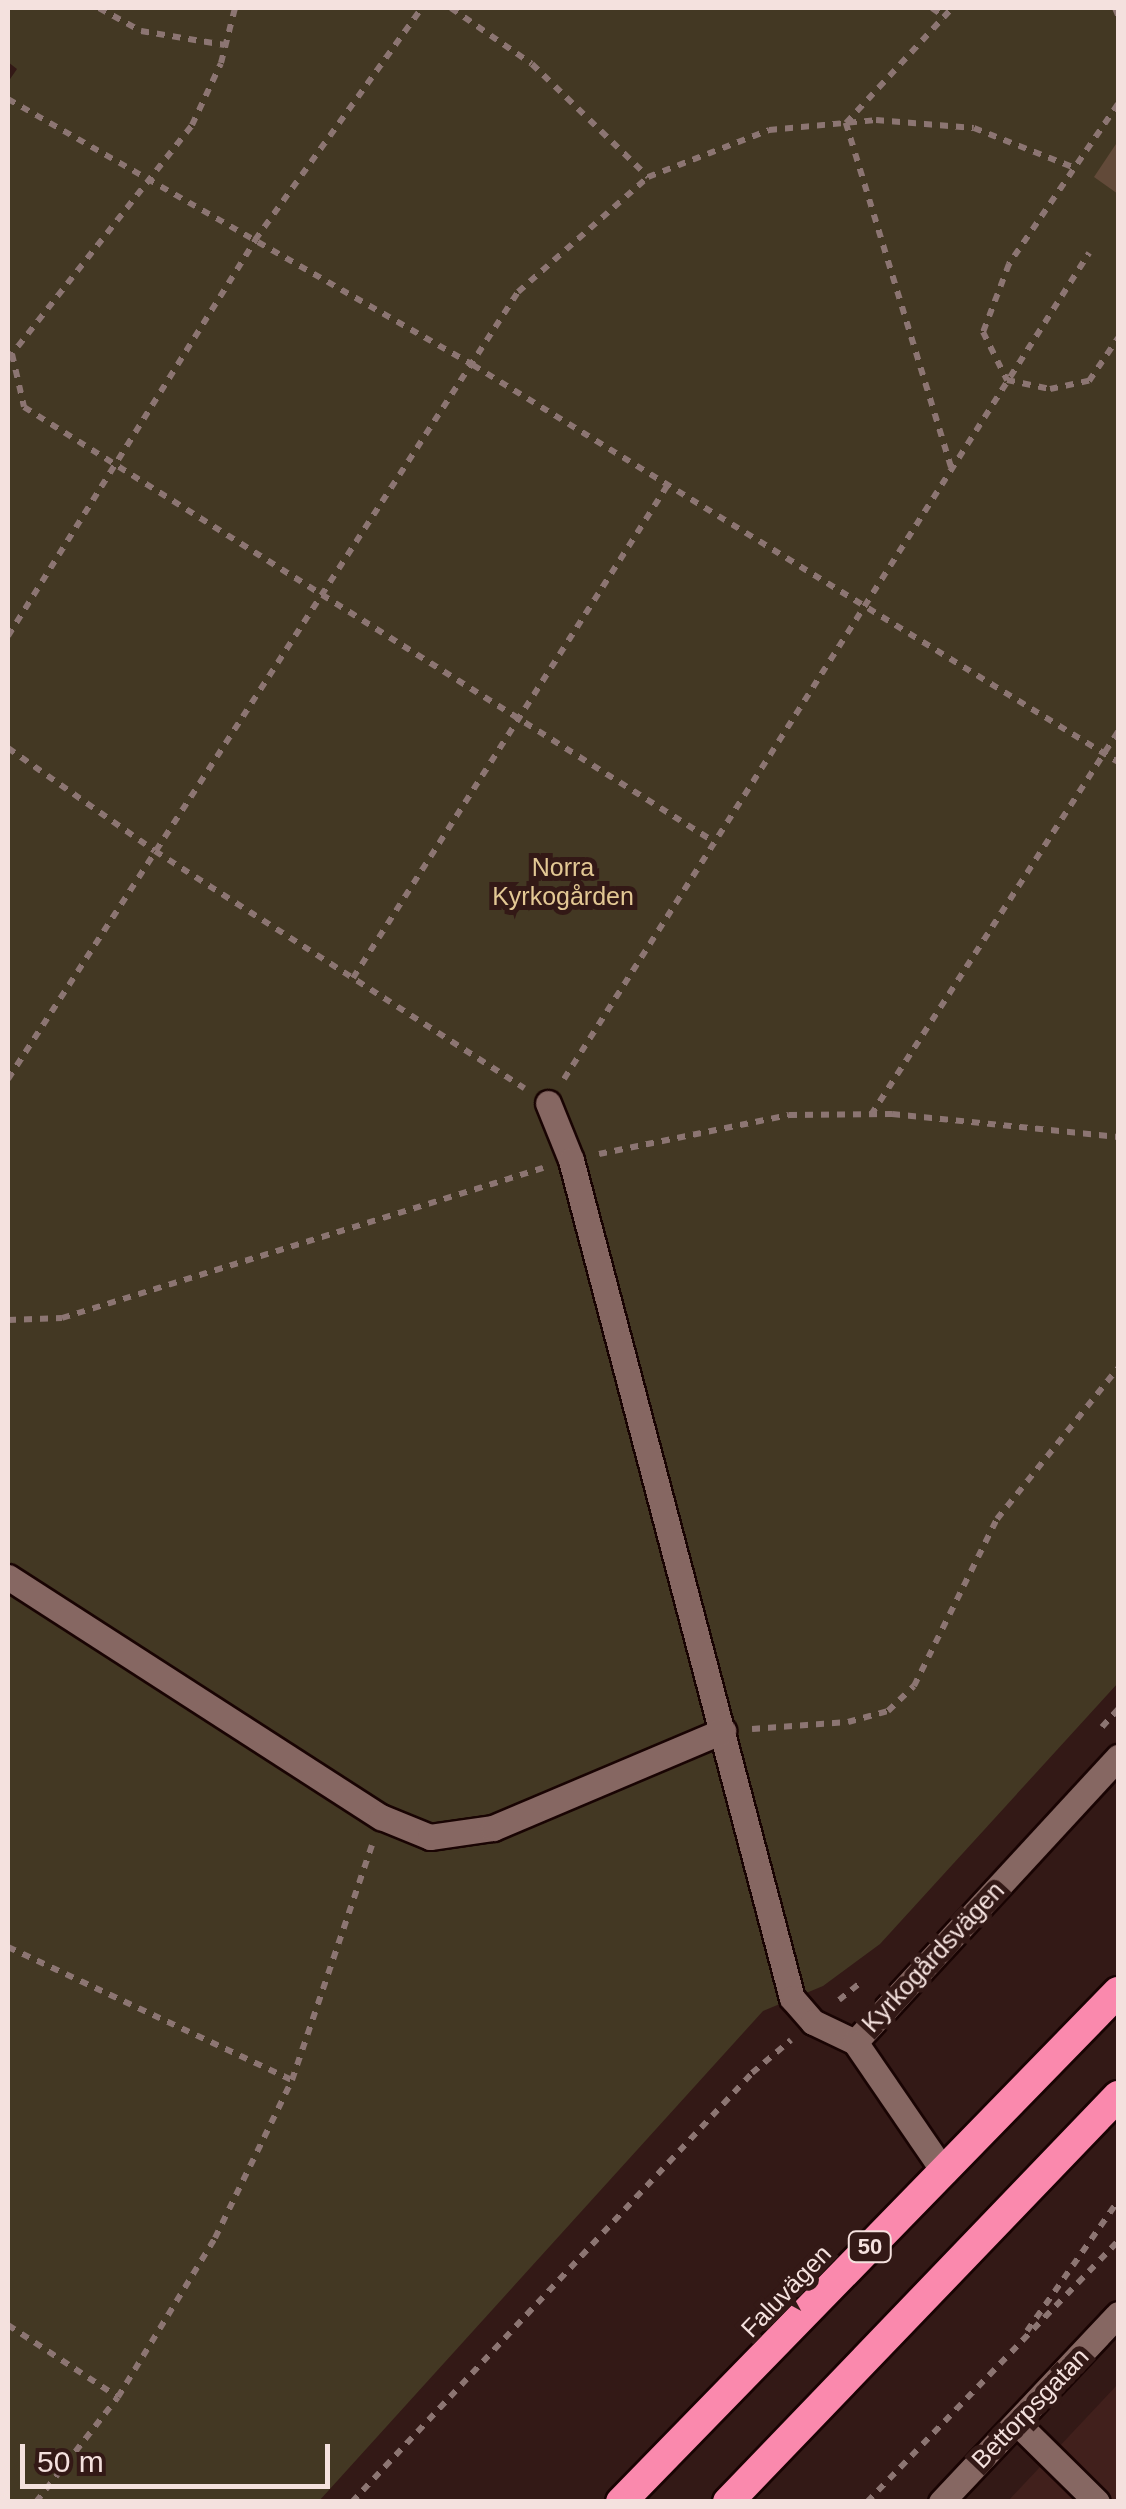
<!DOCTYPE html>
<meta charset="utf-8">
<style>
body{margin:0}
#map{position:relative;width:1126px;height:2509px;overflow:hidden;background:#331916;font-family:Helvetica,sans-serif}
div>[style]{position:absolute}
.built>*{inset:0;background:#41201c}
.green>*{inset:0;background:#433823}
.building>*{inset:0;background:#624a39}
.path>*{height:6px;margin-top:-3px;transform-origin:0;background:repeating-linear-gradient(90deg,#8c7572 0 8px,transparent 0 16px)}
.roads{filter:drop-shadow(2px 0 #190403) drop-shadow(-2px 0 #190403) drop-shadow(0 2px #190403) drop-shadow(0 -2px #190403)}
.minor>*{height:25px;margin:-12.5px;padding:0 12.5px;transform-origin:12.5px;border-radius:12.5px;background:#866762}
.highway>*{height:30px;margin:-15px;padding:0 15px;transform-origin:15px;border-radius:15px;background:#fa89ad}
span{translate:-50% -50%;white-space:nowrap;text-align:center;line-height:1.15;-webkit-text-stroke:10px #331916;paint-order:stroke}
.shield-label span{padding:2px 8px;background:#331916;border:2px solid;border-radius:8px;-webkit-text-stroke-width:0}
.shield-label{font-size:22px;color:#f4e1de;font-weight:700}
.park-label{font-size:25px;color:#e3c894}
.street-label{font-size:25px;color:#f4e1de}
.frame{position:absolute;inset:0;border:10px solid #f4e1de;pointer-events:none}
.scale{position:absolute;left:20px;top:2444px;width:310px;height:45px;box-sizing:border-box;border:5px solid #f4e1de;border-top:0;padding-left:12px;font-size:30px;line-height:35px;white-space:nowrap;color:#f4e1de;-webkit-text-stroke:8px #331916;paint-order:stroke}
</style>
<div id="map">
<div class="built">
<i style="clip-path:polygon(1118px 2384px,1118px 2501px,1008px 2501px)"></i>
</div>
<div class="green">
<i style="clip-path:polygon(8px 8px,1118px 8px,1118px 1683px,880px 1944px,823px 1986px,763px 2011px,319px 2501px,8px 2501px,8px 82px,17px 69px,8px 62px)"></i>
</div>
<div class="building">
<i style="clip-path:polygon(1118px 141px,1118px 194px,1094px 177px)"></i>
</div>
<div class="path">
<i style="left:99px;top:8px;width:48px;rotate:28.7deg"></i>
<i style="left:141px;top:31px;width:85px;rotate:9.5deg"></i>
<i style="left:451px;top:8px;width:98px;rotate:34.7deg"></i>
<i style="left:532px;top:64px;width:162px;rotate:44.2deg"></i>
<i style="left:932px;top:8px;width:16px;rotate:35deg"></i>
<i style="left:1115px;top:8px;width:8px;rotate:67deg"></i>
<i style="left:8px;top:99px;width:536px;rotate:29.77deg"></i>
<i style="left:473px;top:365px;width:757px;rotate:31.61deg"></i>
<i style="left:1118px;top:104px;width:194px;rotate:124.3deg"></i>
<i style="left:1009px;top:264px;width:73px;rotate:110.9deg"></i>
<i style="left:983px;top:332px;width:54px;rotate:63.4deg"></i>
<i style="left:1007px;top:380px;width:44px;rotate:11.8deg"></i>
<i style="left:1050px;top:389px;width:40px;rotate:-12deg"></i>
<i style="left:1089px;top:381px;width:52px;rotate:-56deg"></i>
<i style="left:12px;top:354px;width:54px;rotate:77.2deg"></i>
<i style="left:24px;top:407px;width:814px;rotate:32.21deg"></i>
<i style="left:8px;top:359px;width:298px;rotate:-51.8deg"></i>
<i style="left:192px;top:125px;width:68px;rotate:-64.9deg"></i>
<i style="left:221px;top:63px;width:57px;rotate:-75.7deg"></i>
<i style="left:951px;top:467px;width:360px;rotate:-107deg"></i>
<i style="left:846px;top:123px;width:156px;rotate:-47.3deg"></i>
<i style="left:8px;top:636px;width:467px;rotate:-58deg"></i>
<i style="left:255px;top:240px;width:286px;rotate:-54.3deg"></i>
<i style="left:8px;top:748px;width:179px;rotate:35deg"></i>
<i style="left:155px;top:851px;width:439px;rotate:32.7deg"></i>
<i style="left:353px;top:978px;width:587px;rotate:-57.45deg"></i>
<i style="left:8px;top:1079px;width:938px;rotate:-57.06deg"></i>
<i style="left:518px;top:292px;width:174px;rotate:-41.5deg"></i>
<i style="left:648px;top:177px;width:130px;rotate:-21.2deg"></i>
<i style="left:769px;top:130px;width:107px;rotate:-5.3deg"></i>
<i style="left:876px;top:120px;width:98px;rotate:4.7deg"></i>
<i style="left:974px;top:128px;width:109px;rotate:21.6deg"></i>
<i style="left:564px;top:1079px;width:979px;rotate:-57.56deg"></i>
<i style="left:871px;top:1115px;width:457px;rotate:-57.2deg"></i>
<i style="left:599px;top:1154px;width:194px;rotate:-11.6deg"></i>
<i style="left:789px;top:1115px;width:103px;rotate:-0.6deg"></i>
<i style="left:892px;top:1114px;width:227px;rotate:5.8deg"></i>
<i style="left:8px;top:1320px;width:54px;rotate:-2.1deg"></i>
<i style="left:62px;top:1318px;width:504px;rotate:-17.32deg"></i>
<i style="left:1102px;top:1727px;width:24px;rotate:-48deg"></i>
<i style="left:752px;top:1729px;width:96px;rotate:-4.2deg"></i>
<i style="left:848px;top:1722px;width:41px;rotate:-15.4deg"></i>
<i style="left:888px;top:1711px;width:36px;rotate:-44deg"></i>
<i style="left:914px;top:1686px;width:186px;rotate:-63.6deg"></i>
<i style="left:997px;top:1519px;width:193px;rotate:-51.3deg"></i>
<i style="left:8px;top:1947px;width:314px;rotate:25.1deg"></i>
<i style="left:839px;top:2000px;width:27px;rotate:-39deg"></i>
<i style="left:8px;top:2325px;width:131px;rotate:33.2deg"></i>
<i style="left:1027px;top:2331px;width:159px;rotate:-55deg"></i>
<i style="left:36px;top:2502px;width:133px;rotate:-52deg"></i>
<i style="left:118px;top:2397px;width:186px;rotate:-58.6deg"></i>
<i style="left:215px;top:2238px;width:176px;rotate:-64deg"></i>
<i style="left:292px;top:2080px;width:248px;rotate:-71.2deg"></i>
<i style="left:352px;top:2502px;width:587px;rotate:-47deg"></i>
<i style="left:752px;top:2073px;width:51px;rotate:-40.2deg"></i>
<i style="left:867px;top:2502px;width:362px;rotate:-46.1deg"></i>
</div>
<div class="roads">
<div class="minor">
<i style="left:548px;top:1103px;width:61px;rotate:68deg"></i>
<i style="left:571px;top:1160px;width:867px;rotate:75.23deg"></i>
<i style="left:792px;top:1998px;width:32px;rotate:49deg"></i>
<i style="left:813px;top:2022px;width:47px;rotate:25.5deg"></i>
<i style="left:8px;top:1577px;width:444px;rotate:32.8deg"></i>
<i style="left:381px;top:1817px;width:53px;rotate:22.2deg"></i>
<i style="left:430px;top:1837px;width:64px;rotate:-8.1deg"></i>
<i style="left:493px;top:1828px;width:250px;rotate:-22.9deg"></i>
<i style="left:855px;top:2042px;width:388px;rotate:-47.3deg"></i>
<i style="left:855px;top:2042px;width:158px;rotate:55.6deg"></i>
<i style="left:1017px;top:2423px;width:112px;rotate:44.6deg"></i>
<i style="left:941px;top:2502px;width:258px;rotate:-46.7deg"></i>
</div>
<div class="highway">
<i style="left:621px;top:2502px;width:712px;rotate:-45.74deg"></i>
<i style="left:728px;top:2502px;width:563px;rotate:-46.15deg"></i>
</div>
</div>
<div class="shield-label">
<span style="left:870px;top:2247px">50</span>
</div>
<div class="park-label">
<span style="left:563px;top:882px">Norra<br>Kyrkogården</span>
</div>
<div class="street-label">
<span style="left:933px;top:1957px;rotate:-47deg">Kyrkogårdsvägen</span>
<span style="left:786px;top:2291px;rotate:-46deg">Faluvägen</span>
<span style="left:1030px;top:2408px;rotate:-46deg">Bettorpsgatan</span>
</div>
<div class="frame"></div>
<div class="scale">50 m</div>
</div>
